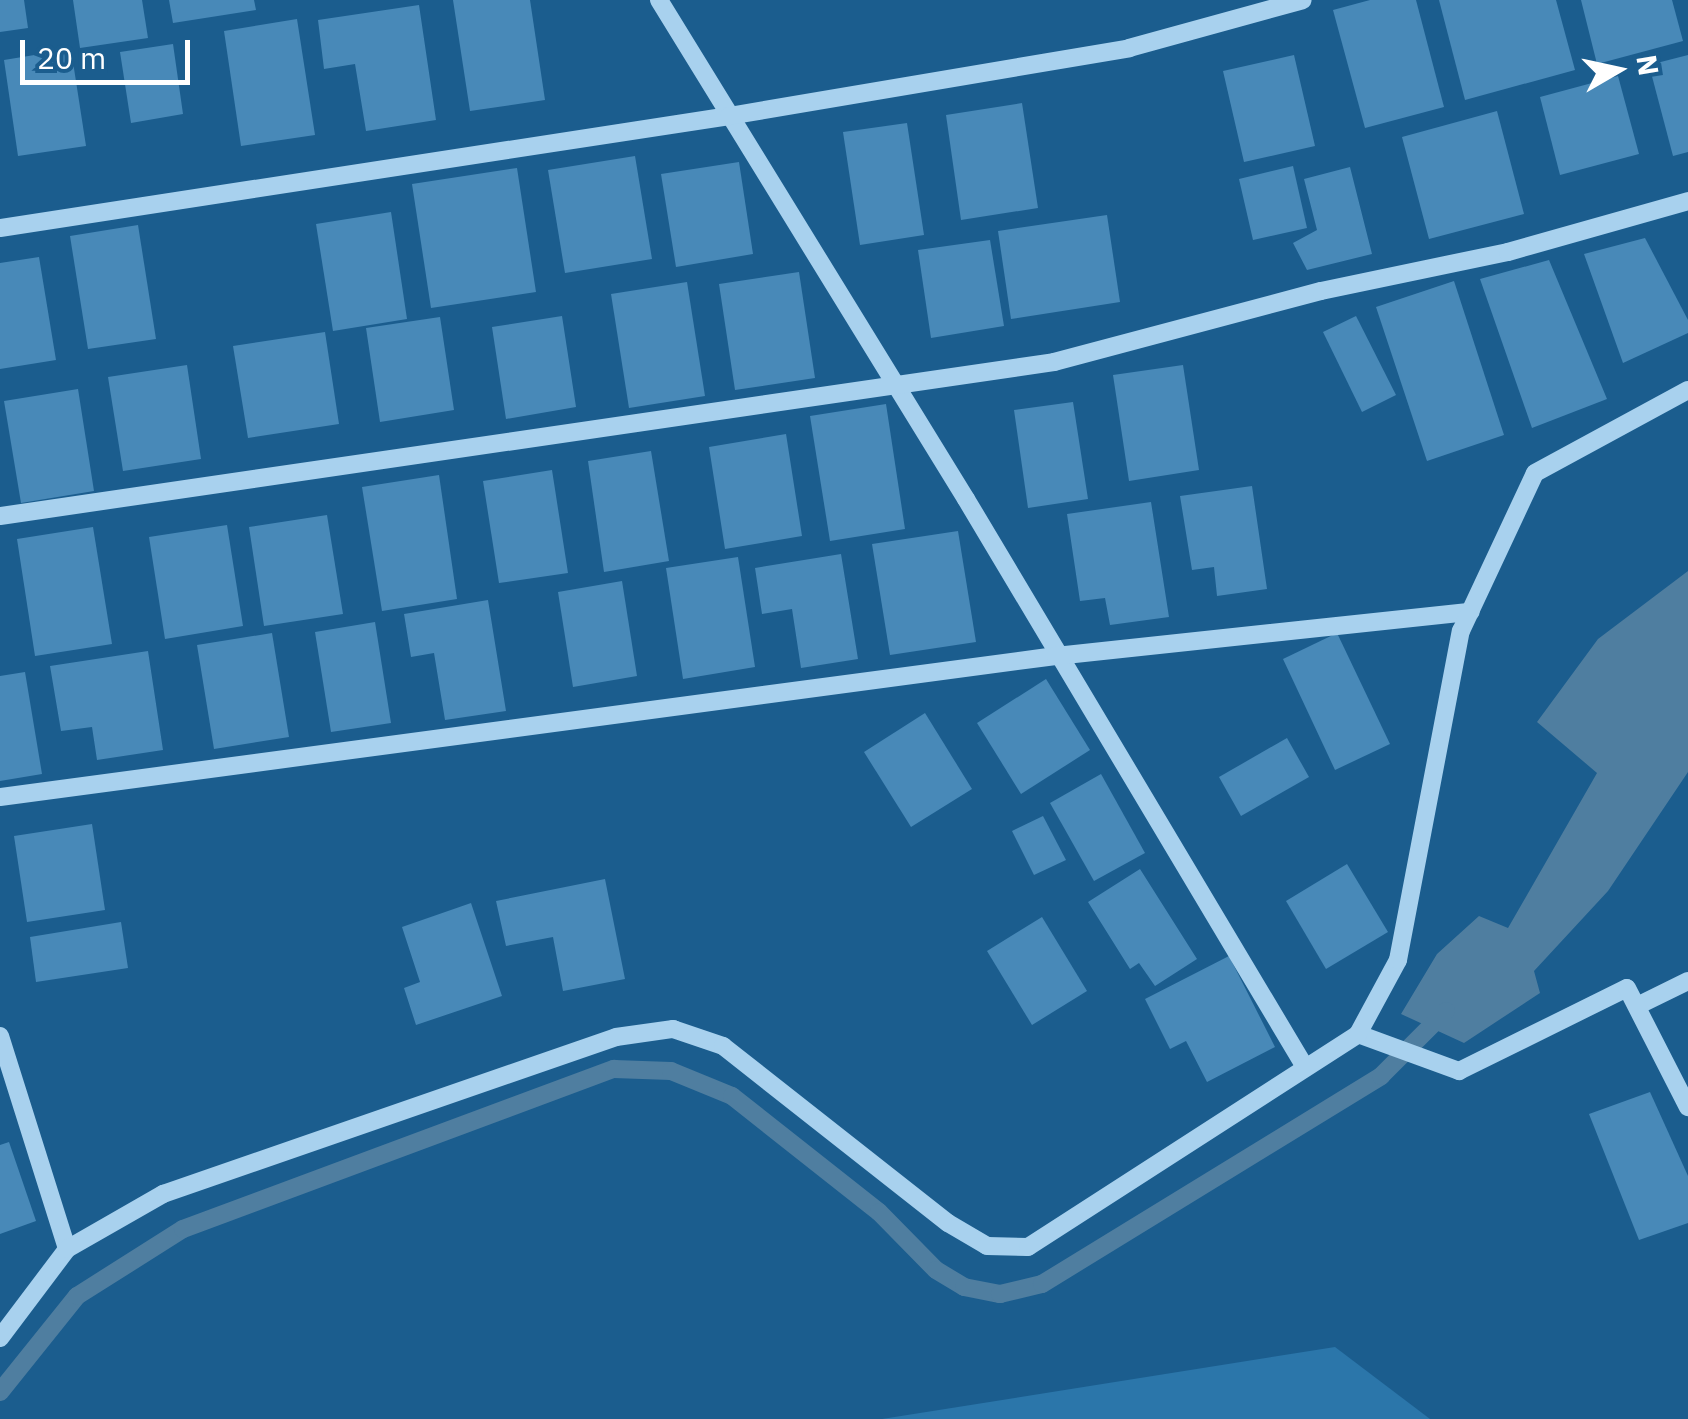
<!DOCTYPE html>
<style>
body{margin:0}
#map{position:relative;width:1688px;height:1419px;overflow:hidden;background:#1b5d8e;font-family:"IBM Plex Sans",sans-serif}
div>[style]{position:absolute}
.green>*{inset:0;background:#2b76aa}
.water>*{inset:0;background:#4f7ea0}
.stream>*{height:18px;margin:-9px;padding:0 9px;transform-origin:9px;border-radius:9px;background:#4f7ea0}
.building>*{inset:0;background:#4889b8}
.minor>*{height:18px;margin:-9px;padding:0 9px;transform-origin:9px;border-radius:9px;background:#a8d1ee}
span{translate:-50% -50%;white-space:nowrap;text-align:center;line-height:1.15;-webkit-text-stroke:8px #1b5d8e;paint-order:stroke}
.north{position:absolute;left:1568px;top:20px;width:100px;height:100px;-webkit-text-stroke:8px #1b5d8e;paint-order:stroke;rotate:81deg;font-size:28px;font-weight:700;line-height:40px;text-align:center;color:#fff}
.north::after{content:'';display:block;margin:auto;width:35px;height:45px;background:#fff;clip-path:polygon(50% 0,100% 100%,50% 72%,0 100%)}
.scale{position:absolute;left:20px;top:40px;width:170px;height:45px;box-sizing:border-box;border:5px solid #fff;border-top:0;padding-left:12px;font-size:30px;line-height:35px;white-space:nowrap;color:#fff;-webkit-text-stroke:8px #1b5d8e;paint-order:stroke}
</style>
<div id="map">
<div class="green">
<i style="clip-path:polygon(1335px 1347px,1430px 1419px,882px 1419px)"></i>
</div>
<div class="water">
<i style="clip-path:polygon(1688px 571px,1688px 772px,1608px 891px,1534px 971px,1540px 993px,1464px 1043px,1401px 1014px,1437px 954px,1479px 916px,1508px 928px,1597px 773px,1537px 722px,1598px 639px)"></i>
</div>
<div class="stream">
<i style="left:0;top:1392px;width:123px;rotate:-51.3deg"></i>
<i style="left:77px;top:1296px;width:125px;rotate:-32.3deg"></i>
<i style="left:183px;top:1229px;width:460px;rotate:-20.4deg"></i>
<i style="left:614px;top:1069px;width:57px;rotate:2deg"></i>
<i style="left:671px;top:1071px;width:66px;rotate:22.3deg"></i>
<i style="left:732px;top:1096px;width:187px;rotate:38.3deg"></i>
<i style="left:879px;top:1212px;width:81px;rotate:45.5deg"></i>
<i style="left:936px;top:1270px;width:33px;rotate:31deg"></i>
<i style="left:964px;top:1287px;width:37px;rotate:11deg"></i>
<i style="left:1000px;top:1294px;width:43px;rotate:-13.4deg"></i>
<i style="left:1042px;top:1284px;width:398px;rotate:-31.5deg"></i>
<i style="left:1381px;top:1076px;width:92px;rotate:-45deg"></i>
</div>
<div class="building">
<i style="clip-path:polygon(0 0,24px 0,28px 28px,0 32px)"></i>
<i style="clip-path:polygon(73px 0,142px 0,148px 38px,80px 48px)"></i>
<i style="clip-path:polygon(169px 0,254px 0,256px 10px,173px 23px)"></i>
<i style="clip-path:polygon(453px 0,530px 0,545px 100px,470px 111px)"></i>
<i style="clip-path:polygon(1370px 0,1416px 0,1444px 107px,1365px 128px,1333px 10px)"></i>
<i style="clip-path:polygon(1439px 0,1556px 0,1575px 70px,1465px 100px)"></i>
<i style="clip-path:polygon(1581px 0,1672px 0,1683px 41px,1597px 64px)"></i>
<i style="clip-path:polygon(419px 5px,436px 120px,366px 131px,355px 64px,324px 69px,318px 20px)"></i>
<i style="clip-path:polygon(297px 19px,315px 135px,241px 146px,224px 31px)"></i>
<i style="clip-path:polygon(173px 44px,183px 114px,131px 123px,120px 52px)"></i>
<i style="clip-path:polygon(71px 49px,86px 146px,18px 156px,4px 60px)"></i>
<i style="clip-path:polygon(1294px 55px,1315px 146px,1244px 162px,1223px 71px)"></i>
<i style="clip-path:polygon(1688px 55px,1688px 152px,1673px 156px,1649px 65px)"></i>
<i style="clip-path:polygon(1618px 76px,1639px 154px,1560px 175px,1540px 97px)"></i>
<i style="clip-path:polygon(1022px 103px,1038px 208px,961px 220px,946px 115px)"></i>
<i style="clip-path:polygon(1497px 111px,1524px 214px,1429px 239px,1402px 137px)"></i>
<i style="clip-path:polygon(907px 123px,924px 235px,860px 245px,843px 132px)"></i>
<i style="clip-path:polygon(635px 156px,652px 259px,565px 273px,548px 170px)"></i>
<i style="clip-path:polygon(739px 162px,753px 254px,676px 267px,661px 174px)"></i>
<i style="clip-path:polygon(1293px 166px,1307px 228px,1253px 240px,1239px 179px)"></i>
<i style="clip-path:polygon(1350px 167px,1372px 254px,1307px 270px,1293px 243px,1317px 230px,1304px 179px)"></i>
<i style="clip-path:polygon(517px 168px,536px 292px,431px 308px,412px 184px)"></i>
<i style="clip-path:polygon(391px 212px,407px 319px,333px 331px,316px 224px)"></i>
<i style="clip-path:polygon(1107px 215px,1120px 302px,1011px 319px,998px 231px)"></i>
<i style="clip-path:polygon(138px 225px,156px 339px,88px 349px,70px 236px)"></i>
<i style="clip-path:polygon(1645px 238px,1688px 320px,1688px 333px,1623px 363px,1584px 254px)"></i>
<i style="clip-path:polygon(990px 240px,1004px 326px,931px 338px,918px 250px)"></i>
<i style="clip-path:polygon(39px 257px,56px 360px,0 369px,0 263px)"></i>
<i style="clip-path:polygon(1549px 260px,1607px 399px,1532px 428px,1480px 279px)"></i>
<i style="clip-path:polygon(799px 272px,815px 378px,735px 390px,719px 284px)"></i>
<i style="clip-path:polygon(1454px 281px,1504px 435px,1427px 461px,1376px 307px)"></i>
<i style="clip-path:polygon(687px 282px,705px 396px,629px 408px,611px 294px)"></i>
<i style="clip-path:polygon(562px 316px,576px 407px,506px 419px,492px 327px)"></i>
<i style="clip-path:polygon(1356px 316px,1396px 395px,1362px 412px,1323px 332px)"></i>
<i style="clip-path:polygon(440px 317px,454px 410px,380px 422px,366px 328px)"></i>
<i style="clip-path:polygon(325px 332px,339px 424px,248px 438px,233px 346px)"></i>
<i style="clip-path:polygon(187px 365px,201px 459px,123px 471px,108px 377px)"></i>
<i style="clip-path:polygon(1183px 365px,1199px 470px,1129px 481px,1113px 375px)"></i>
<i style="clip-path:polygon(78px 389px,94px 491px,21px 503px,4px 401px)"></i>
<i style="clip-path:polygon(1073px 402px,1088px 499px,1028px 508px,1014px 410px)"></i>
<i style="clip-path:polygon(886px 404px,905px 529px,830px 541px,810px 416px)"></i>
<i style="clip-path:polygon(786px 434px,802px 536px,725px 549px,709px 447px)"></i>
<i style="clip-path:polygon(651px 451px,669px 561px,604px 572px,588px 461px)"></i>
<i style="clip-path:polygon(552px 470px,568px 573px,499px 583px,483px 481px)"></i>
<i style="clip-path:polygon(439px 475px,457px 599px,382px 611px,362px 487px)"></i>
<i style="clip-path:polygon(1252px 486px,1267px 589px,1217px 596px,1214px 567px,1192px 570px,1180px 496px)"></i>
<i style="clip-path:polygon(1151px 502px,1169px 617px,1110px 625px,1105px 598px,1080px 601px,1067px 514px)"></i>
<i style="clip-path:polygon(327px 515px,343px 614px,264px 626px,249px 527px)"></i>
<i style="clip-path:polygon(227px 525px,243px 626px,165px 639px,149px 537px)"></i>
<i style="clip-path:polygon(93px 527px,112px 644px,35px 656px,17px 539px)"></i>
<i style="clip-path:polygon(958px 531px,976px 642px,890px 655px,872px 544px)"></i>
<i style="clip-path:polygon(841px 554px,858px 659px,801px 668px,792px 609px,762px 614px,755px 568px)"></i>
<i style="clip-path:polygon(738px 557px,755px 667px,683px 679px,666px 568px)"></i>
<i style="clip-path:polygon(622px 581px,637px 676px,573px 687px,558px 592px)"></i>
<i style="clip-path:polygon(488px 600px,506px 711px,445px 720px,434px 653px,411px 657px,404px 614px)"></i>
<i style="clip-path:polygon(375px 622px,391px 723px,331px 732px,315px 632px)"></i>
<i style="clip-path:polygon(272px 633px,289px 737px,214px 749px,197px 645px)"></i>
<i style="clip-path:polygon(1337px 633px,1390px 744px,1335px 770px,1283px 659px)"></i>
<i style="clip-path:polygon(148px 651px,163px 750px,97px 760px,92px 727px,61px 731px,50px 666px)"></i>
<i style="clip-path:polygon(25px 672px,42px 774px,0 781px,0 676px)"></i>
<i style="clip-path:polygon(1046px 679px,1090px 750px,1021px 794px,977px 723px)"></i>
<i style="clip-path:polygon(925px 713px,972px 789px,911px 827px,864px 752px)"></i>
<i style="clip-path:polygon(1287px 738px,1309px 777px,1241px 816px,1219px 777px)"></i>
<i style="clip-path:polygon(1101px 774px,1145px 853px,1094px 881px,1050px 803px)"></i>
<i style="clip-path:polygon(1043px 816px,1066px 860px,1034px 875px,1012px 831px)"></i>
<i style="clip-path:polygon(92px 824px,105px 910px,27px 922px,14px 836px)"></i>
<i style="clip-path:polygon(1347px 864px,1388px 932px,1326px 969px,1286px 901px)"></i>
<i style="clip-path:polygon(1140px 869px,1197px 959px,1155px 986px,1139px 963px,1130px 969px,1088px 902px)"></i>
<i style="clip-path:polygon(605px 879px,625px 979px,563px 991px,553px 937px,506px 946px,496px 901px)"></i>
<i style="clip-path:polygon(471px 903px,502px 996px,416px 1025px,404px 988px,420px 982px,402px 927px)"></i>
<i style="clip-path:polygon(1042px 917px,1087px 991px,1032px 1025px,987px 951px)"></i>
<i style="clip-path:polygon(121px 922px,128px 968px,36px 982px,30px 937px)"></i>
<i style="clip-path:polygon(1229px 956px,1275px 1047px,1207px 1082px,1186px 1041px,1170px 1049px,1145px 999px)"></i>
<i style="clip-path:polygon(1650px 1092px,1688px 1176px,1688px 1223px,1639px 1240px,1589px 1114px)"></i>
<i style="clip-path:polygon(9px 1142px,36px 1221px,0 1234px,0 1145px)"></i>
</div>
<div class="minor">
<i style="left:659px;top:0;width:586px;rotate:58.4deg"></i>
<i style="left:966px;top:499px;width:661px;rotate:59.17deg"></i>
<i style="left:0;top:228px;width:738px;rotate:-8.73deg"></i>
<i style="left:729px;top:116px;width:406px;rotate:-9.6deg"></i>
<i style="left:1129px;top:48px;width:180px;rotate:-15.4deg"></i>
<i style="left:0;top:516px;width:1065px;rotate:-8.31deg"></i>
<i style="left:1054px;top:362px;width:276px;rotate:-14.9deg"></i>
<i style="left:1321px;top:291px;width:191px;rotate:-11.8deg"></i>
<i style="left:1508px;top:252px;width:187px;rotate:-15.8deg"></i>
<i style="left:0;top:797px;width:1065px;rotate:-7.61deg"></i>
<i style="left:1056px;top:656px;width:417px;rotate:-6.1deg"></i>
<i style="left:1637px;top:1006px;width:57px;rotate:-26.1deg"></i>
<i style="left:1358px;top:1034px;width:108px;rotate:20.1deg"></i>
<i style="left:1459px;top:1071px;width:187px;rotate:-26.3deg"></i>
<i style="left:1627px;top:988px;width:134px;rotate:62.9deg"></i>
<i style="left:0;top:1036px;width:223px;rotate:72.5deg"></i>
<i style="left:0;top:1338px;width:111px;rotate:-53deg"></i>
<i style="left:67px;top:1249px;width:111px;rotate:-29.8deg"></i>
<i style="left:163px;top:1194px;width:479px;rotate:-19.1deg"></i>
<i style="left:616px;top:1037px;width:58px;rotate:-8deg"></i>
<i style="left:673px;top:1029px;width:53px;rotate:18.8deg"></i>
<i style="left:723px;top:1046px;width:286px;rotate:38.2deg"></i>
<i style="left:948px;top:1223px;width:45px;rotate:30.5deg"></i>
<i style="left:987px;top:1246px;width:41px;rotate:1.4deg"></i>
<i style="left:1028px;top:1247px;width:393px;rotate:-32.8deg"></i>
<i style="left:1358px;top:1034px;width:84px;rotate:-61.6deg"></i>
<i style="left:1398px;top:960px;width:335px;rotate:-79.2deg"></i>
<i style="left:1461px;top:631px;width:174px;rotate:-64.9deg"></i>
<i style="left:1535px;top:473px;width:174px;rotate:-28.5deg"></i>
</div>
<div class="north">N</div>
<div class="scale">20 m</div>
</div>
